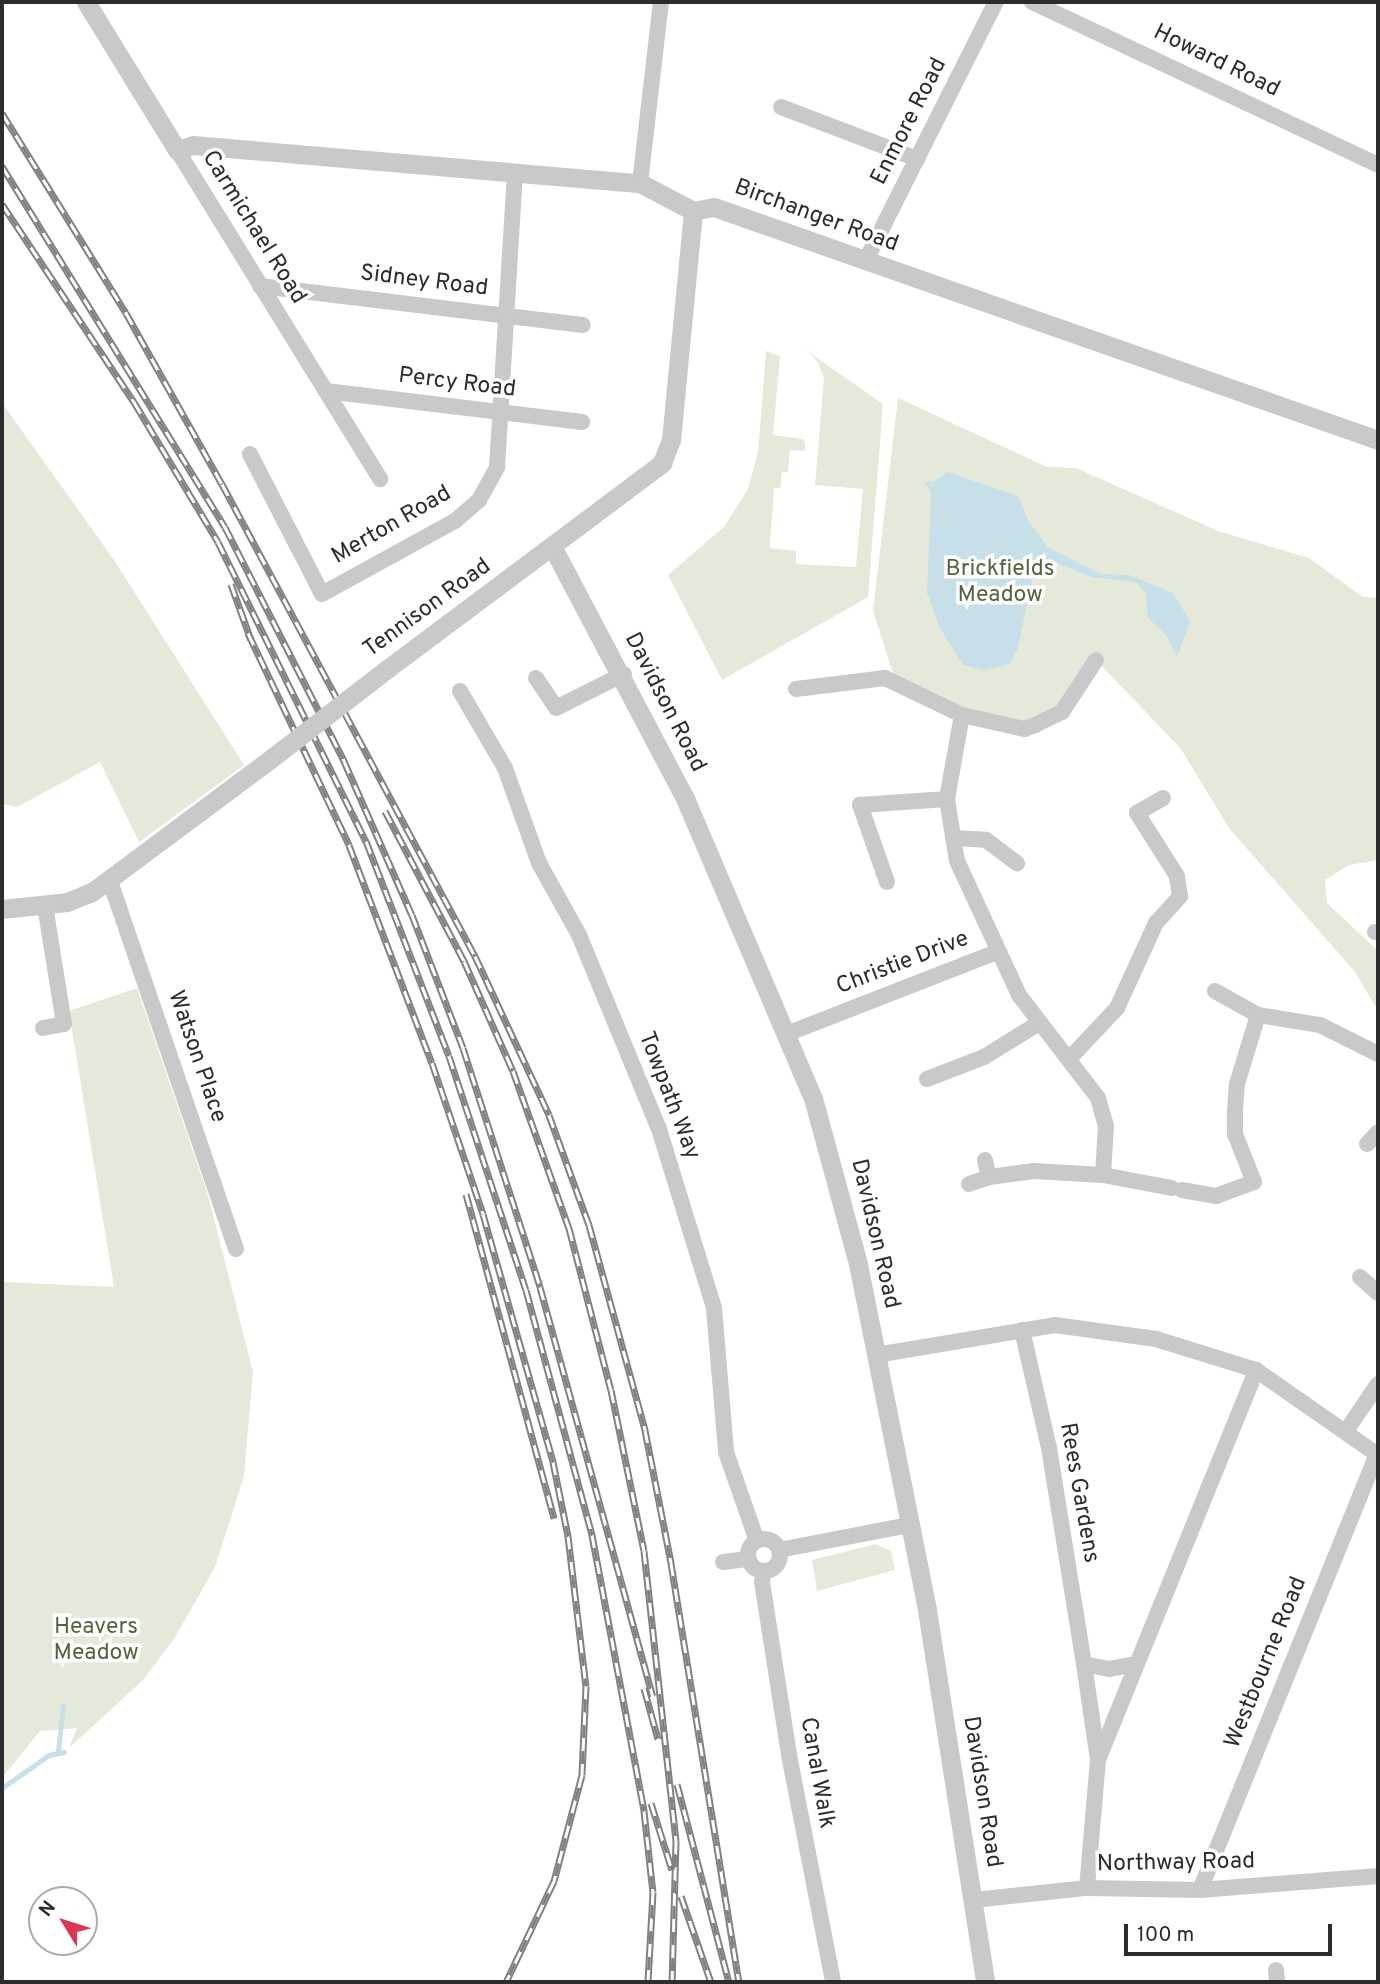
<!DOCTYPE html>
<style>
body{margin:0}
#map{position:relative;width:1380px;height:1984px;overflow:hidden;background:#fff;font-family:Overpass,sans-serif}
div>[style]{position:absolute}
.green>*{inset:0;background:#e4e9d9}
.water>*{inset:0;background:#c6dfe8}
.stream>*{height:4.5px;margin:-2.25px;padding:0 2.25px;transform-origin:2.25px;border-radius:2.25px;background:#c6dfe8}
.minor>*{height:16px;margin:-8px;padding:0 8px;transform-origin:8px;border-radius:8px;background:#c9c9c9}
.minor>.ring{margin:-8px;padding:0;box-sizing:content-box;background:none;border:16px solid #c9c9c9;border-radius:50%}
.tertiary>*{height:19px;margin:-9.5px;padding:0 9.5px;transform-origin:9.5px;border-radius:9.5px;background:#c9c9c9}
.rail>*{height:7px;margin-top:-3.5px;transform-origin:0;background:repeating-linear-gradient(90deg,#fff 0 13px,#818181 0 26px);box-sizing:border-box;border-block:2px solid #818181}
.tertiary-bridge>*{height:19px;margin:-9.5px;padding:0 9.5px;transform-origin:9.5px;border-radius:9.5px;background:#c9c9c9}
span{translate:-50% -50%;white-space:nowrap;text-align:center;line-height:1.15;-webkit-text-stroke:7px #fff;paint-order:stroke}
.street-label{font-size:23px;color:#2c2c2c}
.park-label{font-size:23px;color:#54643c}
.frame{position:absolute;inset:0;border:4px solid #2c2c2c;pointer-events:none}
.north{position:absolute;left:28px;top:1886px;width:70px;height:70px;box-sizing:border-box;background:#fff;border:2px solid #ababab;border-radius:50%;rotate:308deg;font-size:19px;font-weight:700;line-height:28px;text-align:center;color:#2c2c2c}
.north::after{content:'';display:block;margin:auto;width:24px;height:32px;background:#db3557;clip-path:polygon(50% 0,100% 100%,50% 72%,0 100%)}
.scale{position:absolute;left:1124px;top:1924px;width:208px;height:32px;box-sizing:border-box;border:4px solid #2c2c2c;border-top:0;padding-left:9px;font-size:21px;line-height:24px;white-space:nowrap;color:#2c2c2c;-webkit-text-stroke:5px #fff;paint-order:stroke}
</style>
<div id="map">
<div class="green">
<i style="clip-path:polygon(766px 351px,780px 356px,773px 435px,803px 439px,805px 445px,805px 451px,790px 450px,788px 472px,782px 472px,780px 488px,774px 488px,770px 543px,770px 548px,796px 551px,796px 564px,856px 567px,863px 489px,815px 485px,824px 378px,818px 362px,807px 351px,883px 404px,868px 597px,722px 680px,668px 575px,724px 527px,748px 489px,758px 452px)"></i>
<i style="clip-path:polygon(898px 398px,1047px 467px,1076px 468px,1218px 531px,1309px 558px,1363px 597px,1378px 598px,1378px 860px,1349px 865px,1325px 880px,1327px 903px,1378px 951px,1378px 1011px,1355px 972px,1229px 828px,1181px 749px,1097px 661px,1060px 710px,1025px 736px,894px 676px,873px 611px)"></i>
<i style="clip-path:polygon(2px 403px,114px 560px,244px 765px,139px 842px,100px 762px,17px 807px,2px 804px)"></i>
<i style="clip-path:polygon(137px 988px,208px 1195px,253px 1372px,244px 1476px,215px 1567px,174px 1639px,143px 1680px,69px 1748px,77px 1728px,40px 1731px,2px 1778px,2px 1282px,114px 1287px,69px 1011px)"></i>
<i style="clip-path:polygon(876px 1544px,891px 1551px,895px 1570px,817px 1591px,812px 1560px)"></i>
</div>
<div class="water">
<i style="clip-path:polygon(948px 472px,1018px 496px,1029px 522px,1048px 547px,1100px 574px,1129px 575px,1173px 593px,1190px 621px,1177px 657px,1167px 636px,1148px 618px,1146px 593px,1136px 582px,1092px 577px,1044px 558px,1034px 569px,1018px 648px,1010px 664px,984px 670px,963px 665px,940px 628px,927px 593px,931px 494px,925px 481px,933px 482px)"></i>
</div>
<div class="stream">
<i style="left:58px;top:1751px;width:45px;rotate:-83.7deg"></i>
<i style="left:2px;top:1788px;width:57px;rotate:-35.1deg"></i>
<i style="left:49px;top:1755px;width:15px;rotate:-11deg"></i>
</div>
<div class="minor">
<i style="left:1032px;top:2px;width:382px;rotate:25.2deg"></i>
<i style="left:781px;top:107px;width:146px;rotate:20.9deg"></i>
<i style="left:177px;top:150px;width:387px;rotate:58.3deg"></i>
<i style="left:640px;top:183px;width:182px;rotate:-83.4deg"></i>
<i style="left:865px;top:262px;width:291px;rotate:-63.3deg"></i>
<i style="left:260px;top:286px;width:325px;rotate:6.9deg"></i>
<i style="left:326px;top:391px;width:258px;rotate:6.9deg"></i>
<i style="left:250px;top:454px;width:157px;rotate:62.8deg"></i>
<i style="left:322px;top:594px;width:152px;rotate:-28.8deg"></i>
<i style="left:455px;top:521px;width:32px;rotate:-41deg"></i>
<i style="left:479px;top:500px;width:38px;rotate:-61deg"></i>
<i style="left:497px;top:467px;width:295px;rotate:-86.5deg"></i>
<i style="left:536px;top:678px;width:36px;rotate:56deg"></i>
<i style="left:556px;top:708px;width:76px;rotate:-26.6deg"></i>
<i style="left:796px;top:689px;width:90px;rotate:-7deg"></i>
<i style="left:885px;top:678px;width:85px;rotate:25.7deg"></i>
<i style="left:460px;top:691px;width:89px;rotate:59.7deg"></i>
<i style="left:505px;top:768px;width:101px;rotate:70.3deg"></i>
<i style="left:539px;top:863px;width:82px;rotate:60.9deg"></i>
<i style="left:579px;top:935px;width:210px;rotate:67.6deg"></i>
<i style="left:659px;top:1129px;width:187px;rotate:72.9deg"></i>
<i style="left:714px;top:1308px;width:144px;rotate:85.2deg"></i>
<i style="left:726px;top:1452px;width:94px;rotate:70.8deg"></i>
<i style="left:953px;top:838px;width:33px;rotate:3deg"></i>
<i style="left:986px;top:840px;width:39px;rotate:37deg"></i>
<i style="left:110px;top:881px;width:389px;rotate:71.1deg"></i>
<i style="left:887px;top:882px;width:82px;rotate:-109.3deg"></i>
<i style="left:860px;top:805px;width:87px;rotate:-3.9deg"></i>
<i style="left:1375px;top:932px;width:3px"></i>
<i style="left:1215px;top:991px;width:49px;rotate:29.2deg"></i>
<i style="left:43px;top:1028px;width:21px;rotate:-11deg"></i>
<i style="left:64px;top:1024px;width:120px;rotate:-99.1deg"></i>
<i style="left:789px;top:1033px;width:225px;rotate:-21.3deg"></i>
<i style="left:1070px;top:1058px;width:69px;rotate:-46.8deg"></i>
<i style="left:1117px;top:1008px;width:94px;rotate:-65.4deg"></i>
<i style="left:1156px;top:923px;width:36px;rotate:-48deg"></i>
<i style="left:1180px;top:896px;width:20px;rotate:-99deg"></i>
<i style="left:1177px;top:876px;width:75px;rotate:-122.4deg"></i>
<i style="left:1137px;top:813px;width:30px;rotate:-30deg"></i>
<i style="left:927px;top:1079px;width:61px;rotate:-21.1deg"></i>
<i style="left:984px;top:1057px;width:65px;rotate:-31.7deg"></i>
<i style="left:1367px;top:1144px;width:16px;rotate:-47deg"></i>
<i style="left:985px;top:1160px;width:17px;rotate:77deg"></i>
<i style="left:989px;top:1177px;width:45px;rotate:-7.6deg"></i>
<i style="left:1034px;top:1171px;width:69px;rotate:3.3deg"></i>
<i style="left:1103px;top:1175px;width:49px;rotate:-86.5deg"></i>
<i style="left:1106px;top:1126px;width:29px;rotate:-106deg"></i>
<i style="left:1098px;top:1098px;width:130px;rotate:-127.5deg"></i>
<i style="left:1019px;top:995px;width:148px;rotate:-114.8deg"></i>
<i style="left:957px;top:861px;width:63px;rotate:-99.2deg"></i>
<i style="left:947px;top:799px;width:85px;rotate:-79.9deg"></i>
<i style="left:962px;top:715px;width:64px;rotate:12.7deg"></i>
<i style="left:1024px;top:729px;width:12px;rotate:-20deg"></i>
<i style="left:1035px;top:725px;width:30px;rotate:-26deg"></i>
<i style="left:1062px;top:712px;width:62px;rotate:-56.8deg"></i>
<i style="left:1103px;top:1175px;width:70px;rotate:10.7deg"></i>
<i style="left:969px;top:1184px;width:21px;rotate:-19deg"></i>
<i style="left:1182px;top:1190px;width:35px;rotate:10deg"></i>
<i style="left:1216px;top:1196px;width:40px;rotate:-20.2deg"></i>
<i style="left:1254px;top:1182px;width:52px;rotate:-111.6deg"></i>
<i style="left:1235px;top:1134px;width:23px;rotate:-90deg"></i>
<i style="left:1235px;top:1111px;width:27px;rotate:-86deg"></i>
<i style="left:1237px;top:1084px;width:72px;rotate:-73.1deg"></i>
<i style="left:1258px;top:1015px;width:63px;rotate:9.2deg"></i>
<i style="left:1320px;top:1025px;width:65px;rotate:26.6deg"></i>
<i style="left:1360px;top:1277px;width:24px;rotate:42deg"></i>
<i style="left:1022px;top:1330px;width:121px;rotate:77.1deg"></i>
<i style="left:1049px;top:1448px;width:219px;rotate:80.8deg"></i>
<i style="left:876px;top:1355px;width:181px;rotate:-9.5deg"></i>
<i style="left:1055px;top:1325px;width:102px;rotate:7.9deg"></i>
<i style="left:1156px;top:1339px;width:105px;rotate:17.2deg"></i>
<i style="left:1256px;top:1370px;width:149px;rotate:34.9deg"></i>
<i style="left:1346px;top:1431px;width:57px;rotate:-55.8deg"></i>
<i class="ring" style="left:748px;top:1539px;width:16px;height:16px"></i>
<i style="left:779px;top:1550px;width:132px;rotate:-10.9deg"></i>
<i style="left:723px;top:1562px;width:26px;rotate:-7deg"></i>
<i style="left:764px;top:1571px;width:11px;rotate:100deg"></i>
<i style="left:762px;top:1582px;width:175px;rotate:81.1deg"></i>
<i style="left:789px;top:1755px;width:231px;rotate:79deg"></i>
<i style="left:1135px;top:1664px;width:26px;rotate:169deg"></i>
<i style="left:1109px;top:1669px;width:25px;rotate:-169deg"></i>
<i style="left:1084px;top:1664px;width:97px;rotate:81.7deg"></i>
<i style="left:1098px;top:1760px;width:421px;rotate:-67.9deg"></i>
<i style="left:1087px;top:1888px;width:128px;rotate:-85.1deg"></i>
<i style="left:1200px;top:1890px;width:471px;rotate:-67.9deg"></i>
<i style="left:974px;top:1900px;width:114px;rotate:-6.1deg"></i>
<i style="left:1087px;top:1888px;width:113px;rotate:1deg"></i>
<i style="left:1200px;top:1890px;width:179px;rotate:-4.5deg"></i>
<i style="left:1276px;top:1970px;width:12px;rotate:85deg"></i>
</div>
<div class="tertiary">
<i style="left:86px;top:2px;width:174px;rotate:58.4deg"></i>
<i style="left:177px;top:150px;width:17px;rotate:-17deg"></i>
<i style="left:193px;top:145px;width:449px;rotate:4.9deg"></i>
<i style="left:640px;top:183px;width:60px;rotate:27.8deg"></i>
<i style="left:693px;top:211px;width:21px;rotate:-11deg"></i>
<i style="left:714px;top:207px;width:704px;rotate:19.34deg"></i>
<i style="left:553px;top:548px;width:280px;rotate:62.2deg"></i>
<i style="left:684px;top:796px;width:328px;rotate:66.9deg"></i>
<i style="left:813px;top:1098px;width:172px;rotate:74.8deg"></i>
<i style="left:858px;top:1264px;width:353px;rotate:78.7deg"></i>
<i style="left:927px;top:1610px;width:376px;rotate:81.1deg"></i>
<i style="left:387px;top:669px;width:344px;rotate:-36.8deg"></i>
<i style="left:662px;top:463px;width:25px;rotate:-69deg"></i>
<i style="left:671px;top:440px;width:230px;rotate:-84.5deg"></i>
<i style="left:2px;top:909px;width:65px;rotate:-6.1deg"></i>
<i style="left:67px;top:902px;width:27px;rotate:-22deg"></i>
<i style="left:92px;top:892px;width:214px;rotate:-36.7deg"></i>
</div>
<div class="rail">
<i style="left:2px;top:113px;width:235px;rotate:58.2deg"></i>
<i style="left:126px;top:313px;width:196px;rotate:60.7deg"></i>
<i style="left:222px;top:484px;width:536px;rotate:61.81deg"></i>
<i style="left:475px;top:956px;width:175px;rotate:65deg"></i>
<i style="left:549px;top:1115px;width:117px;rotate:70deg"></i>
<i style="left:589px;top:1225px;width:213px;rotate:74.7deg"></i>
<i style="left:645px;top:1430px;width:136px;rotate:78.9deg"></i>
<i style="left:671px;top:1563px;width:424px;rotate:80.8deg"></i>
<i style="left:2px;top:166px;width:424px;rotate:58.3deg"></i>
<i style="left:225px;top:527px;width:263px;rotate:63deg"></i>
<i style="left:344px;top:761px;width:168px;rotate:66.2deg"></i>
<i style="left:412px;top:915px;width:142px;rotate:69deg"></i>
<i style="left:463px;top:1048px;width:251px;rotate:72.1deg"></i>
<i style="left:540px;top:1287px;width:424px;rotate:74.6deg"></i>
<i style="left:2px;top:204px;width:238px;rotate:56.3deg"></i>
<i style="left:134px;top:402px;width:163px;rotate:59deg"></i>
<i style="left:218px;top:542px;width:334px;rotate:63.7deg"></i>
<i style="left:366px;top:841px;width:230px;rotate:68.9deg"></i>
<i style="left:449px;top:1056px;width:246px;rotate:71.8deg"></i>
<i style="left:526px;top:1290px;width:254px;rotate:74.9deg"></i>
<i style="left:592px;top:1535px;width:281px;rotate:79.3deg"></i>
<i style="left:644px;top:1811px;width:81px;rotate:83.7deg"></i>
<i style="left:653px;top:1892px;width:90px;rotate:93.2deg"></i>
<i style="left:231px;top:584px;width:59px;rotate:70.3deg"></i>
<i style="left:248px;top:633px;width:235px;rotate:64.5deg"></i>
<i style="left:349px;top:845px;width:233px;rotate:69.2deg"></i>
<i style="left:432px;top:1063px;width:159px;rotate:71.3deg"></i>
<i style="left:483px;top:1214px;width:258px;rotate:74.2deg"></i>
<i style="left:553px;top:1462px;width:76px;rotate:78.5deg"></i>
<i style="left:568px;top:1536px;width:151px;rotate:83.2deg"></i>
<i style="left:586px;top:1686px;width:89px;rotate:92.6deg"></i>
<i style="left:582px;top:1775px;width:110px;rotate:104.8deg"></i>
<i style="left:554px;top:1881px;width:112px;rotate:115.4deg"></i>
<i style="left:385px;top:811px;width:170px;rotate:62.2deg"></i>
<i style="left:464px;top:961px;width:120px;rotate:66deg"></i>
<i style="left:513px;top:1071px;width:167px;rotate:70.4deg"></i>
<i style="left:569px;top:1228px;width:167px;rotate:75.5deg"></i>
<i style="left:611px;top:1390px;width:164px;rotate:78.4deg"></i>
<i style="left:644px;top:1551px;width:292px;rotate:83.7deg"></i>
<i style="left:676px;top:1841px;width:141px;rotate:91.6deg"></i>
<i style="left:466px;top:1194px;width:336px;rotate:74.8deg"></i>
<i style="left:644px;top:1688px;width:53px;rotate:74.6deg"></i>
<i style="left:677px;top:1784px;width:205px;rotate:75.3deg"></i>
<i style="left:651px;top:1803px;width:70px;rotate:72.6deg"></i>
<i style="left:681px;top:1896px;width:91px;rotate:70.8deg"></i>
</div>
<div class="tertiary-bridge">
<i style="left:264px;top:764px;width:155px;rotate:-37.7deg"></i>
</div>
<div class="street-label">
<span style="left:1216px;top:62px;rotate:26deg">Howard Road</span>
<span style="left:910px;top:122px;rotate:-63deg">Enmore Road</span>
<span style="left:816px;top:217px;rotate:20deg">Birchanger Road</span>
<span style="left:253px;top:228px;rotate:58deg">Carmichael Road</span>
<span style="left:424px;top:282px;rotate:7deg">Sidney Road</span>
<span style="left:457px;top:384px;rotate:7deg">Percy Road</span>
<span style="left:392px;top:526px;rotate:-30deg">Merton Road</span>
<span style="left:428px;top:609px;rotate:-36deg">Tennison Road</span>
<span style="left:664px;top:703px;rotate:63deg">Davidson Road</span>
<span style="left:903px;top:964px;rotate:-21deg">Christie Drive</span>
<span style="left:196px;top:1057px;rotate:71deg">Watson Place</span>
<span style="left:668px;top:1096px;rotate:69deg">Towpath Way</span>
<span style="left:874px;top:1234px;rotate:77deg">Davidson Road</span>
<span style="left:1078px;top:1493px;rotate:80deg">Rees Gardens</span>
<span style="left:1267px;top:1663px;rotate:-68deg">Westbourne Road</span>
<span style="left:816px;top:1773px;rotate:80deg">Canal Walk</span>
<span style="left:981px;top:1792px;rotate:81deg">Davidson Road</span>
<span style="left:1176px;top:1864px;rotate:-1deg">Northway Road</span>
</div>
<div class="park-label">
<span style="left:1000px;top:583px">Brickfields<br>Meadow</span>
<span style="left:96px;top:1641px">Heavers<br>Meadow</span>
</div>
<div class="frame"></div>
<div class="north">N</div>
<div class="scale">100 m</div>
</div>
